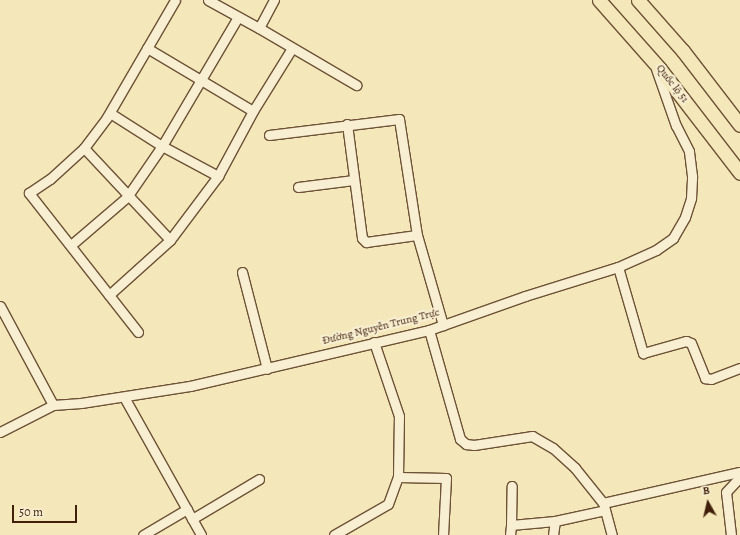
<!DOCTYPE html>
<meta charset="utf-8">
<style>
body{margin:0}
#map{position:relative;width:740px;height:535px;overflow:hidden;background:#f4e7b9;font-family:Alegreya,serif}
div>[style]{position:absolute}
.roads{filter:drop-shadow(1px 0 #6d5236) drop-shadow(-1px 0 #6d5236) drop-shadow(0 1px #6d5236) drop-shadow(0 -1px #6d5236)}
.minor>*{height:9px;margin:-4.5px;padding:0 4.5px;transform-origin:4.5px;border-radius:4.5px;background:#f8efd2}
.highway>*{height:13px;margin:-6.5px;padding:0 6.5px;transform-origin:6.5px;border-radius:6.5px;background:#f4e7b9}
span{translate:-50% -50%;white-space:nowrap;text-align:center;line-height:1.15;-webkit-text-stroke:4px #f8efd2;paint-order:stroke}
.street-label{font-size:11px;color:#40200b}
.north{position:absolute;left:688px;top:483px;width:40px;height:40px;-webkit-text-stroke:3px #f8efd2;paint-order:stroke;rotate:352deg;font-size:11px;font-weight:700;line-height:16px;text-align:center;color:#40200b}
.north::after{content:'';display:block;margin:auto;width:14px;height:18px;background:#40200b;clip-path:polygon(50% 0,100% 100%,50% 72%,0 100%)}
.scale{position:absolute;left:12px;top:505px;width:65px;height:18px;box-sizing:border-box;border:2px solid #40200b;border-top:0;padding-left:5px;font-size:12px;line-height:14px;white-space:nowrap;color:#40200b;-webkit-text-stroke:3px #f8efd2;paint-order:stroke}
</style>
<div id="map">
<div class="roads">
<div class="minor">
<i style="left:208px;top:0;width:58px;rotate:28.8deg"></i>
<i style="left:259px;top:28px;width:32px;rotate:-62deg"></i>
<i style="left:259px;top:28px;width:113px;rotate:30.4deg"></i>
<i style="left:147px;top:48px;width:123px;rotate:30.7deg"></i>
<i style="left:110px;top:113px;width:62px;rotate:32.4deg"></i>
<i style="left:162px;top:146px;width:64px;rotate:28.2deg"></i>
<i style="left:347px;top:124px;width:115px;rotate:82.5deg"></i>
<i style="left:362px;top:238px;width:6px;rotate:45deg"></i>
<i style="left:366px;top:242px;width:51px;rotate:-7.8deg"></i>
<i style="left:269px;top:135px;width:131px;rotate:-7deg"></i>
<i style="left:399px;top:119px;width:117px;rotate:81.2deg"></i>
<i style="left:417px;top:235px;width:94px;rotate:73.9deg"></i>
<i style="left:84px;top:148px;width:126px;rotate:46.9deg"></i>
<i style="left:298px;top:187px;width:56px;rotate:-7.1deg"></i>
<i style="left:71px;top:245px;width:74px;rotate:-40.6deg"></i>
<i style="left:127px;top:197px;width:62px;rotate:-55.5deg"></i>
<i style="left:162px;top:146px;width:150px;rotate:-59.5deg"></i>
<i style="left:618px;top:267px;width:90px;rotate:73.8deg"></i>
<i style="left:643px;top:353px;width:45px;rotate:-15.6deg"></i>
<i style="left:686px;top:341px;width:5px;rotate:22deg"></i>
<i style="left:691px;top:343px;width:38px;rotate:68deg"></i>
<i style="left:705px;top:378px;width:6px;rotate:9deg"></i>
<i style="left:711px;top:379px;width:31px;rotate:-21deg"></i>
<i style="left:242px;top:272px;width:100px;rotate:75.5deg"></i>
<i style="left:109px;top:295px;width:82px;rotate:-42deg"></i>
<i style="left:170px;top:240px;width:80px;rotate:-53.1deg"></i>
<i style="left:218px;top:176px;width:74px;rotate:-61.7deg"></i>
<i style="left:253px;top:111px;width:74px;rotate:-58.2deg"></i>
<i style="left:0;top:306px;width:112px;rotate:61.8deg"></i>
<i style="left:429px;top:330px;width:113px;rotate:74.1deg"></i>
<i style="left:460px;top:439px;width:8px;rotate:40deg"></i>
<i style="left:466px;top:444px;width:8px;rotate:7deg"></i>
<i style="left:474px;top:445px;width:59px;rotate:-8.8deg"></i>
<i style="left:532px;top:436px;width:24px;rotate:30deg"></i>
<i style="left:553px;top:448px;width:30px;rotate:42deg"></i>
<i style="left:575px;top:468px;width:45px;rotate:51.3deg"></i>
<i style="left:603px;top:503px;width:140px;rotate:-12.8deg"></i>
<i style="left:138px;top:332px;width:177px;rotate:-128.1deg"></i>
<i style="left:29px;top:193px;width:25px;rotate:-34deg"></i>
<i style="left:50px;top:179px;width:46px;rotate:-42.4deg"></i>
<i style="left:84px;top:148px;width:39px;rotate:-53deg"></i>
<i style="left:107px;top:117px;width:135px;rotate:-59.8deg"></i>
<i style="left:124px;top:397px;width:158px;rotate:60.8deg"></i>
<i style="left:0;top:432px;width:59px;rotate:-27deg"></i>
<i style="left:53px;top:405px;width:28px;rotate:-4deg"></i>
<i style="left:81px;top:403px;width:110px;rotate:-8.9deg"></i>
<i style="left:190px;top:386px;width:245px;rotate:-13.2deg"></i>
<i style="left:429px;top:330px;width:102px;rotate:-19.5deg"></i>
<i style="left:525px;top:296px;width:97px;rotate:-17.3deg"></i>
<i style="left:618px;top:267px;width:42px;rotate:-24.1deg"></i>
<i style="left:656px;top:250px;width:21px;rotate:-35deg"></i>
<i style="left:673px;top:238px;width:24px;rotate:-60deg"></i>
<i style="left:685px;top:217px;width:20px;rotate:-72deg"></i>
<i style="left:691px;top:198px;width:22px;rotate:-87deg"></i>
<i style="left:692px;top:176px;width:25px;rotate:-97deg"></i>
<i style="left:689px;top:151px;width:28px;rotate:-117deg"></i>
<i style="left:676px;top:126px;width:60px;rotate:-109.3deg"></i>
<i style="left:398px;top:477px;width:48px;rotate:1.2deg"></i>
<i style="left:446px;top:478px;width:57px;rotate:93deg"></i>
<i style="left:604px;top:506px;width:30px;rotate:75deg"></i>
<i style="left:192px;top:519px;width:78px;rotate:-30.8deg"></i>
<i style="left:511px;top:525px;width:39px;rotate:-89deg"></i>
<i style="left:143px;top:535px;width:51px;rotate:-30.6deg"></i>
<i style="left:334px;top:535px;width:62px;rotate:-29.9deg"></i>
<i style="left:388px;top:504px;width:29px;rotate:-70deg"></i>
<i style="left:398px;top:477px;width:61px;rotate:-89.1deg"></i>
<i style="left:399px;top:416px;width:78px;rotate:-108.7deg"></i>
<i style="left:510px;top:535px;width:10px;rotate:-84deg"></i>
<i style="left:511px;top:525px;width:44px;rotate:-5.2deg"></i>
<i style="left:555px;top:521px;width:51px;rotate:-12.4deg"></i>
<i style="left:553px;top:535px;width:14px;rotate:-82deg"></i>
<i style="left:731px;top:535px;width:43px;rotate:-96.6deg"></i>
<i style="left:726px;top:492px;width:21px;rotate:-47deg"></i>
</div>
<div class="highway">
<i style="left:599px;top:0;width:92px;rotate:48.5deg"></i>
<i style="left:660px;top:69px;width:131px;rotate:52.4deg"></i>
<i style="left:638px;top:0;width:68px;rotate:48.6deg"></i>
<i style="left:683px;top:51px;width:93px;rotate:52.4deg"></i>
</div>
</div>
<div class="street-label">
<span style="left:672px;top:84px;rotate:52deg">Quốc lộ 51</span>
<span style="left:381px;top:327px;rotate:-14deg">Đường Nguyễn Trung Trực</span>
</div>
<div class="north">B</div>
<div class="scale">50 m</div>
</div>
